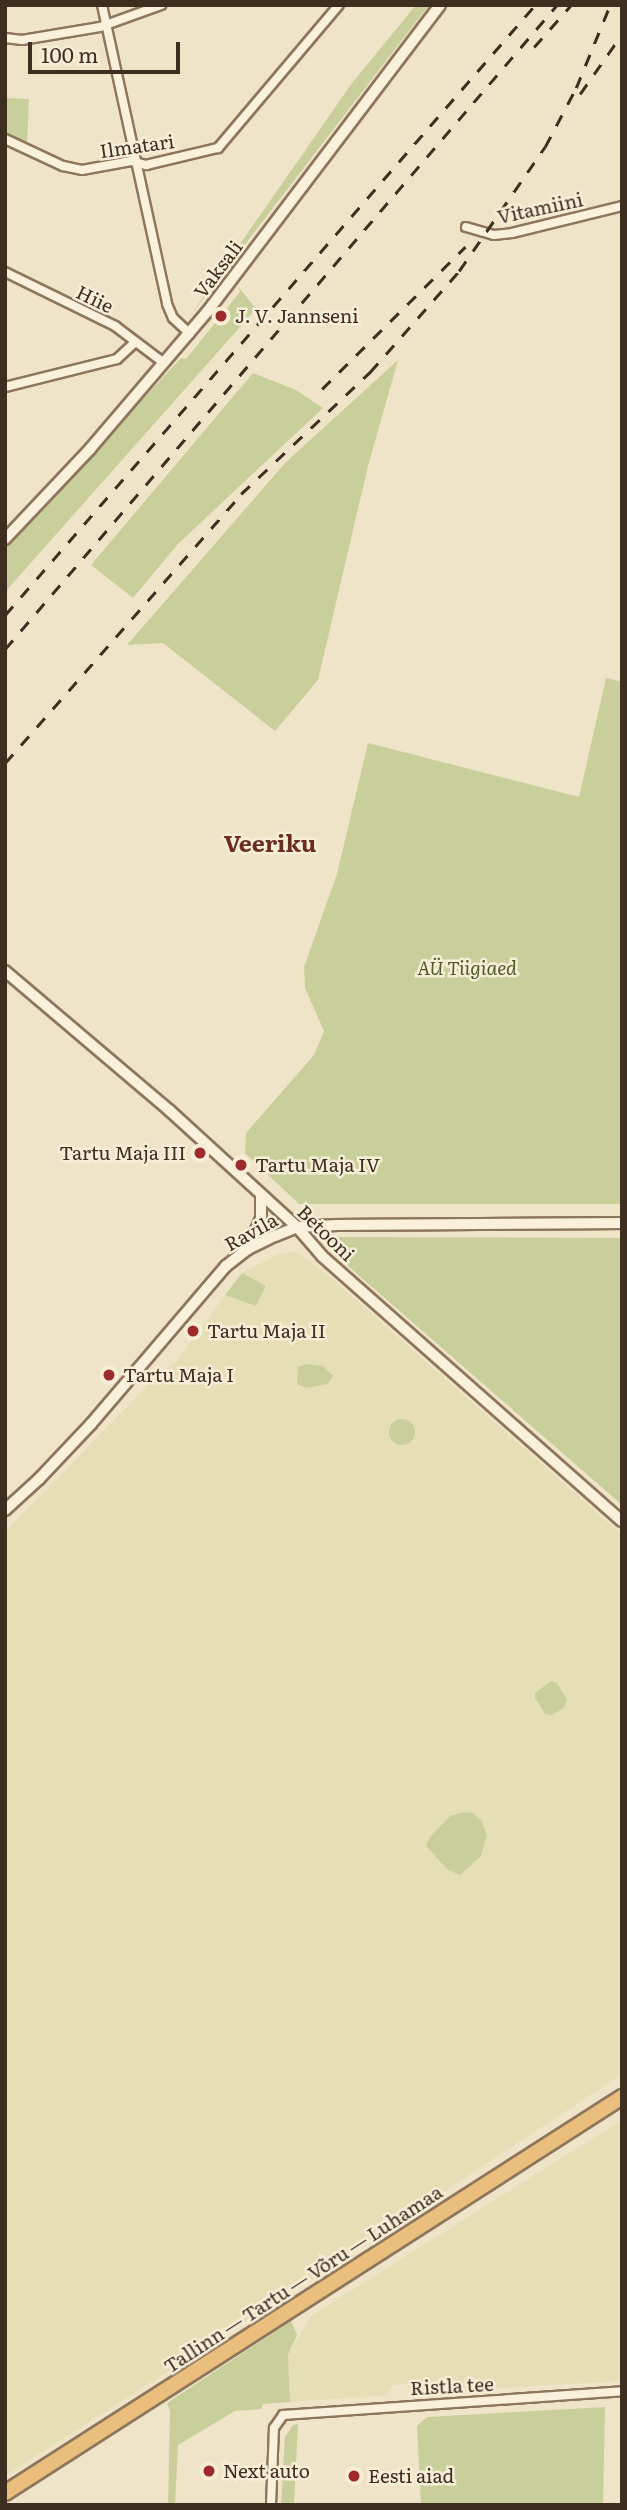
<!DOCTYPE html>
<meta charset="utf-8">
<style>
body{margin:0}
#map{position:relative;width:627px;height:2510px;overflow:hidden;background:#f0e4c8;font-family:Literata,serif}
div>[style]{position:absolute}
.farmland>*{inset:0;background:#e6deb5}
.green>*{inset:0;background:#c9cf9b}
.round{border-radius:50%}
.roads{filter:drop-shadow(2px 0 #8d765c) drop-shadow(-2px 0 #8d765c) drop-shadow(0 2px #8d765c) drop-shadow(0 -2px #8d765c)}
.minor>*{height:8px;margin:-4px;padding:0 4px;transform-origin:4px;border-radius:4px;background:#faf1dc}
.tertiary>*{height:10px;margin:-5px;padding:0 5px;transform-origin:5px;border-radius:5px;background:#faf1dc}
.trunk>*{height:14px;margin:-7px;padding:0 7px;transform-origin:7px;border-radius:7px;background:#eabe7c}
.rail>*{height:2.5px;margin-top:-1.25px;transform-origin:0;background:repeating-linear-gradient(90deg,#3d2e20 0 12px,transparent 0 24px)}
.dots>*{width:19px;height:19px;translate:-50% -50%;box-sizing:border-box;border:4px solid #f7eed8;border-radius:50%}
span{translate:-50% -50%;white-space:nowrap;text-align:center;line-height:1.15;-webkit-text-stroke:5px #f7eed8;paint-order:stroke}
.street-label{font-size:19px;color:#3d2e20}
.poi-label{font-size:19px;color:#3d2e20}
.left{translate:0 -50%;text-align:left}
.right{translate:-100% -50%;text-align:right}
.park-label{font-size:19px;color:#4d5a26;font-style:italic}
.quarter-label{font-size:23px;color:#6b2e1e;font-weight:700}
.frame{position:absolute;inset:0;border:7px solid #3d2e20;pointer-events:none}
.scale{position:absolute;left:28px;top:42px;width:152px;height:32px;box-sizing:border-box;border:4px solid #3d2e20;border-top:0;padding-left:9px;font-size:21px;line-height:24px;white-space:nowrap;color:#3d2e20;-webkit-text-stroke:5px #f7eed8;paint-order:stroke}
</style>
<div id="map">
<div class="farmland">
<i style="clip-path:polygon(evenodd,291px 1252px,302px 1255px,329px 1276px,622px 1535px,622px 2074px,350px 2254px,5px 2476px,5px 1532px,157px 1376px,176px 1362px,225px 1295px,256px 1306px,266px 1286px,242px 1273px,278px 1254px,291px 1252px,463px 1812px,473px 1813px,482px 1821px,487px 1835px,430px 1837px,450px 1816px,463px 1812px)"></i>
<i style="clip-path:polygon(622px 2120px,622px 2381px,413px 2393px,406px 2384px,392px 2385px,388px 2395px,290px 2402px,288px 2355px,311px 2316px)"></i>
</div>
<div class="green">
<i style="clip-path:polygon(416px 5px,429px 5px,190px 316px,352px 83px)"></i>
<i style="clip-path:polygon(5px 98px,29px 99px,27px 143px,5px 133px)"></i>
<i style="clip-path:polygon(238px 286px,256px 309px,5px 592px,5px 547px,181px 358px,186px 359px,240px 292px)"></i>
<i style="clip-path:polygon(398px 360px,368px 466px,318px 680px,275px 731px,163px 643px,127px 645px,286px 462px)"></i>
<i style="clip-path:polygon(253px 373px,296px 390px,323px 408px,178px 544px,133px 598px,91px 565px)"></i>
<i style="clip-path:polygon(606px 678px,622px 682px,622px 1204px,299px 1204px,245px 1153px,246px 1133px,314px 1055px,324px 1031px,305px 988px,304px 967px,337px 874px,368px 743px,579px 797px)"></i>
<i style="clip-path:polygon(334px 1237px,622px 1238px,622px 1505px,333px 1253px,329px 1241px)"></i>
<i style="clip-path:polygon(242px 1273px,266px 1286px,256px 1306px,225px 1295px)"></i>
<i style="clip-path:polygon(307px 1364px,323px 1366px,333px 1376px,328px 1384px,306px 1388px,297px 1384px,298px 1367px)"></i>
<i class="round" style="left:389px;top:1419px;width:26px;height:26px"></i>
<i style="clip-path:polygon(551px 1681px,557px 1683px,567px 1700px,564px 1708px,552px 1715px,545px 1714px,535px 1698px,535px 1693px)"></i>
<i style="clip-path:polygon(463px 1812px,473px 1813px,482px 1821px,487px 1835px,481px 1856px,460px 1875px,448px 1870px,426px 1846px,430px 1837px,450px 1816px)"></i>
<i style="clip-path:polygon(291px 2321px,297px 2335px,288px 2355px,290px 2402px,263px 2404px,261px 2409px,235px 2411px,178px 2445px,175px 2505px,168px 2505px,170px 2411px,167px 2403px)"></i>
<i style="clip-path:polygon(605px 2407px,603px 2505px,421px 2505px,417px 2426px,427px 2417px)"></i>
<i style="clip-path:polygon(298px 2424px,294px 2505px,281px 2505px,285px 2437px,293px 2425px)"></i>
</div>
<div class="roads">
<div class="minor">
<i style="left:102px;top:5px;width:306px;rotate:77.7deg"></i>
<i style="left:167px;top:304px;width:15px;rotate:67deg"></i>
<i style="left:173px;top:318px;width:23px;rotate:43deg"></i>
<i style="left:5px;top:38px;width:17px;rotate:7deg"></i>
<i style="left:22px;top:40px;width:79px;rotate:-9.5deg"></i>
<i style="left:100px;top:27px;width:65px;rotate:-19.8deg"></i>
<i style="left:5px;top:139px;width:64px;rotate:25deg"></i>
<i style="left:63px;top:166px;width:19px;rotate:12deg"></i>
<i style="left:82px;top:170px;width:50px;rotate:-10.4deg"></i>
<i style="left:131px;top:161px;width:16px;rotate:15deg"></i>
<i style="left:146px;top:165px;width:74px;rotate:-13.3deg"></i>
<i style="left:218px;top:148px;width:187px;rotate:-49.8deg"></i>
<i style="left:466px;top:227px;width:29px;rotate:16deg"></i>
<i style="left:494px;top:235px;width:18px;rotate:-6deg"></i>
<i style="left:512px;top:233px;width:113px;rotate:-13.8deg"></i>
<i style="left:5px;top:272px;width:123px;rotate:26.1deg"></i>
<i style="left:115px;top:326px;width:61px;rotate:37.1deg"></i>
<i style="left:5px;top:387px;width:115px;rotate:-14deg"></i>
<i style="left:117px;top:359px;width:25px;rotate:-43deg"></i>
<i style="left:271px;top:2505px;width:77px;rotate:-87.8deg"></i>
<i style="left:274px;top:2428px;width:16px;rotate:-55deg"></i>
<i style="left:283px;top:2415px;width:340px;rotate:-4deg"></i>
</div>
<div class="tertiary">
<i style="left:5px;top:539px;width:124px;rotate:-46.6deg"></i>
<i style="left:90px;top:449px;width:180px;rotate:-49.5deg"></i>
<i style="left:207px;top:312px;width:385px;rotate:-52.8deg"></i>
<i style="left:5px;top:971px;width:215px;rotate:40.3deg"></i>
<i style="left:169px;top:1110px;width:173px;rotate:42.4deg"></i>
<i style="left:297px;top:1227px;width:38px;rotate:49deg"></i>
<i style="left:322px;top:1256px;width:400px;rotate:41.5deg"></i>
<i style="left:248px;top:1249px;width:33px;rotate:-67deg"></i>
<i style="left:261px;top:1219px;width:24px;rotate:-90deg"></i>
<i style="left:5px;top:1510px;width:46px;rotate:-42.4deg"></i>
<i style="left:39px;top:1479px;width:76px;rotate:-46.6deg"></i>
<i style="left:91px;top:1424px;width:208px;rotate:-49.5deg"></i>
<i style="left:226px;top:1266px;width:28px;rotate:-38deg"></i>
<i style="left:248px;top:1249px;width:30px;rotate:-26deg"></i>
<i style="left:275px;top:1236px;width:24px;rotate:-22deg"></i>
<i style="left:297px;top:1227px;width:40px;rotate:-2.9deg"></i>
<i style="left:337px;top:1225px;width:285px;rotate:-0.4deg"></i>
</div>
<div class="trunk">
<i style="left:5px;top:2493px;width:733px;rotate:-32.69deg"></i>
</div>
</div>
<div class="rail">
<i style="left:534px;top:47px;width:56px;rotate:-48.6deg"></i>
<i style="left:580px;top:94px;width:73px;rotate:-55deg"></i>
<i style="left:322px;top:389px;width:202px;rotate:-44.8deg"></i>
<i style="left:5px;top:615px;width:808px;rotate:-49.01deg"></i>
<i style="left:5px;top:649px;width:848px;rotate:-49.4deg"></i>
<i style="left:5px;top:763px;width:358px;rotate:-48.7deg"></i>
<i style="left:241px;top:494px;width:178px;rotate:-43.4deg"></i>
<i style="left:370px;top:372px;width:135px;rotate:-48.6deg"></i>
<i style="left:459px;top:271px;width:151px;rotate:-55.3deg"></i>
<i style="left:545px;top:147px;width:67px;rotate:-62.3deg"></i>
<i style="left:576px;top:88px;width:90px;rotate:-67.7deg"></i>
</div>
<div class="dots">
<i style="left:221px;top:316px;background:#9e2a2b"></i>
<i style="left:200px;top:1153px;background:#9e2a2b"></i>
<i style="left:241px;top:1165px;background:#9e2a2b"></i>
<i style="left:193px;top:1331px;background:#9e2a2b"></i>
<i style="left:109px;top:1375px;background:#9e2a2b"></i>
<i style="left:209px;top:2471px;background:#9e2a2b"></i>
<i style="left:354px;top:2476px;background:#9e2a2b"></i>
</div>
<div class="street-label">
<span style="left:137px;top:146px;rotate:-8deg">Ilmatari</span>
<span style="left:540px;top:208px;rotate:-12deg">Vitamiini</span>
<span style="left:218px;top:269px;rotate:-53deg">Vaksali</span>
<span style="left:95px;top:299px;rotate:26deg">Hiie</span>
<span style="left:251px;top:1232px;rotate:-29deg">Ravila</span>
<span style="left:326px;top:1233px;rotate:44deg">Betooni</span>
<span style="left:303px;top:2279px;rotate:-33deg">Tallinn — Tartu — Võru — Luhamaa</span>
<span style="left:452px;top:2386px;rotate:-3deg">Ristla tee</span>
</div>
<div class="poi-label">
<span class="left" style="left:235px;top:316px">J. V. Jannseni</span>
<span class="right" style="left:186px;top:1153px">Tartu Maja III</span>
<span class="left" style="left:255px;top:1165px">Tartu Maja IV</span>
<span class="left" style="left:207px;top:1331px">Tartu Maja II</span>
<span class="left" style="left:123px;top:1375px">Tartu Maja I</span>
<span class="left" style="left:223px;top:2471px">Next auto</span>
<span class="left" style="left:368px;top:2476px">Eesti aiad</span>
</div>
<div class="park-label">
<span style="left:467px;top:968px">AÜ Tiigiaed</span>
</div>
<div class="quarter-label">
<span style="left:270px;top:842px">Veeriku</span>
</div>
<div class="frame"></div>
<div class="scale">100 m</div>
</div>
